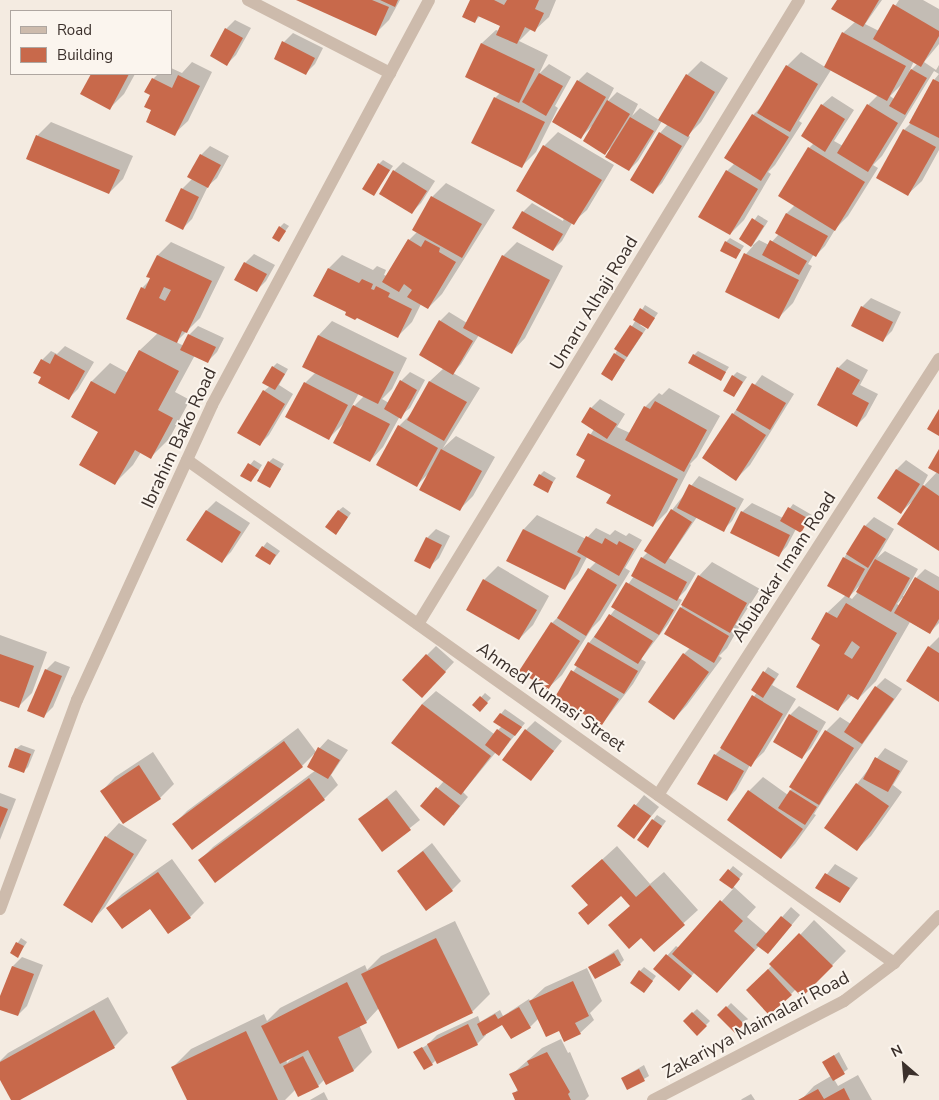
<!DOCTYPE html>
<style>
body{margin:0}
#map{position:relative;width:939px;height:1100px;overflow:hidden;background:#f4ebe1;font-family:"Nunito Sans",sans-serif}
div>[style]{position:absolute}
.shadow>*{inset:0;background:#0003}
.building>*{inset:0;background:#c8694b}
.street>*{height:12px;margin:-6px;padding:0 6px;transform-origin:6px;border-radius:6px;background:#cdbbac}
span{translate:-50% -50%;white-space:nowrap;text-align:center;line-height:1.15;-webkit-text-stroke:4px #fbf5ee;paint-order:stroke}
.street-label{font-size:18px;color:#3b302b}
.legend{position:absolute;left:10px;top:10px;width:162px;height:65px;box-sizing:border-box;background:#fbf5ee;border:1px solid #aea6a0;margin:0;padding:6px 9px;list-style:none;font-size:15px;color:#3b302b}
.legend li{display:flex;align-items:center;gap:10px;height:25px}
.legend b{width:25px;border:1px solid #aea6a0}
.north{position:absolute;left:879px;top:1040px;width:50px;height:50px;-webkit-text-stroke:4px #fbf5ee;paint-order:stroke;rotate:333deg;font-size:14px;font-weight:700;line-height:20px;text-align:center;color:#3b302b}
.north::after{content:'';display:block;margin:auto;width:18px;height:22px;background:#3b302b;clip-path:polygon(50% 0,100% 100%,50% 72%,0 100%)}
</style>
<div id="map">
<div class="shadow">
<i style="clip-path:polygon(299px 0,400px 0,389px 20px,375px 34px)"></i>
<i style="clip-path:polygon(471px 0,556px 0,549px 17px,535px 30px,531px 29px,519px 41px,548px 55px,539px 74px,549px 64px,571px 77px,555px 106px,558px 108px,536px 152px,522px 166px,495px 98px,500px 93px,466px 76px,482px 43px,496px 30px,499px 31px,502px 26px,480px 16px,475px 21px)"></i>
<i style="clip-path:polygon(evenodd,838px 0,882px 0,865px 24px,879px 31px,899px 0,923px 0,939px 9px,939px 44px,924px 62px,936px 70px,939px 65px,939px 74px,934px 71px,882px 156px,873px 165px,878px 168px,848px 216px,836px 228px,825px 246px,816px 255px,814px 254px,808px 264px,812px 266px,793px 303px,779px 317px,746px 254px,753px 246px,741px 239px,758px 215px,768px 221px,752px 246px,759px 240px,769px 245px,779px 234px,776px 232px,787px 213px,795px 205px,809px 148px,814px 143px,803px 136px,822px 105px,832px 96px,854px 110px,834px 141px,843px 146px,868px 105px,878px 95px,831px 70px,799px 121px,802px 123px,775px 165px,768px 172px,771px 174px,744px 220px,730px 234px,727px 171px,735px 163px,753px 115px,764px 104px,787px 66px,801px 52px,825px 67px,843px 33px,855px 22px,838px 0,914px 61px,918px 63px,909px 72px,914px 61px,838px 0,901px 85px,894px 99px,890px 96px,901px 85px)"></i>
<i style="clip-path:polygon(235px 20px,251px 28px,236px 55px,227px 64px,226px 29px)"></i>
<i style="clip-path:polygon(293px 33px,323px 48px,315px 64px,306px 73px,284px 42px)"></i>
<i style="clip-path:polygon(701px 61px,728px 78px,701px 122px,688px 135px,690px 137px,662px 183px,653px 192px,660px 133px,668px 124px,662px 121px,638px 161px,629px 170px,613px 146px,605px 153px,592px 126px,581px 137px,554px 121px,578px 81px,587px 72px,614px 88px,607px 102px,617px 92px,638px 104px,632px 116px,640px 108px,659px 120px,687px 75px)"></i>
<i style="clip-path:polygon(192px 62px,212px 72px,188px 121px,174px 134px,153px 110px,153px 79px,158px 74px,171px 74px,171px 68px,182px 73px)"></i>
<i style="clip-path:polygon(92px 74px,135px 74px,124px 94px,110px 108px,82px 93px)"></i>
<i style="clip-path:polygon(939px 74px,939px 150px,922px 181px,908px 194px,904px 130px,912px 122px,934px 80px)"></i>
<i style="clip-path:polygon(51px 122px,133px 156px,123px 179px,109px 193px,28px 159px,38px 135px)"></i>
<i style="clip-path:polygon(558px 132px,614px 165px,587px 210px,572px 223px,562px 241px,553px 250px,523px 212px,532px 203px,563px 221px,564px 218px,517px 190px,544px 146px)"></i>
<i style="clip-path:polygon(210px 146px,229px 156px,217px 178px,208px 186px,192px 219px,183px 228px,182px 189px,193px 178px,201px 155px)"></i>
<i style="clip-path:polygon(383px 160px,393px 166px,374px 194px,379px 164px)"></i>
<i style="clip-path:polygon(403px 162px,435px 181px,421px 203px,412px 212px,394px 171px)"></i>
<i style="clip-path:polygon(446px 183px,495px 210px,442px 294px,428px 308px,421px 304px,412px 322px,398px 336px,347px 312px,329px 268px,342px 255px,373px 270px,377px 266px,386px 270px,384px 275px,387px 276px,409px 240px,418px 231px,432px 197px)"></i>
<i style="clip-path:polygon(284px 223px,289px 226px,279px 240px,280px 227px)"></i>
<i style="clip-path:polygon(730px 238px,744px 246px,736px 258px,726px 242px)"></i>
<i style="clip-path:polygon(171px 242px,225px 267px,200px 318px,176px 342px,184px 346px,189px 335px,198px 326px,224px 338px,217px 352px,208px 361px,195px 355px,175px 392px,190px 400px,169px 439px,151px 457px,141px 452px,133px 465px,115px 483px,100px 431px,72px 417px,92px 381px,110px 363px,128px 373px,140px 350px,158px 333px,142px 288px,152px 278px,158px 255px)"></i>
<i style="clip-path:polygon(517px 242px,563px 266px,525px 338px,512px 352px,479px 335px,461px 364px,453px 373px,480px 388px,443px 448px,456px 436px,495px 457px,473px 496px,459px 510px,429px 473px,417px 485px,399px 426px,413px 412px,430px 381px,444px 368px,440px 321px,449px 312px,467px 323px,503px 256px)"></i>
<i style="clip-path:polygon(254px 254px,275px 265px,266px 281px,257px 290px,245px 263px)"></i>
<i style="clip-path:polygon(871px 298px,901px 312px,892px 331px,883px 340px,862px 307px)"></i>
<i style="clip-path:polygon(645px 305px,658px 313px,648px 327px,642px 323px,640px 325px,646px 329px,612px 380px,615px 354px)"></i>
<i style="clip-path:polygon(evenodd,332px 321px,407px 358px,392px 389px,382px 399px,389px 403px,401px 381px,410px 372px,425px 380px,410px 408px,400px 416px,383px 447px,370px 461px,344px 423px,329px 438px,305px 383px,316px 372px,303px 366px,319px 335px,332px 321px,359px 393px,364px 396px,353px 407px,352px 406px,359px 393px)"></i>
<i style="clip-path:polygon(65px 346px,94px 362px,78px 389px,69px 398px,43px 377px,42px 360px,51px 351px,57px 354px)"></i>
<i style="clip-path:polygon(698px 351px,729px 367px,721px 379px,694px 355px)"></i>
<i style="clip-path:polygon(847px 359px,868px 370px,860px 385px,878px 394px,866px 416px,857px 425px,838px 368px)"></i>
<i style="clip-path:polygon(277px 363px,288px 369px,279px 385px,293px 394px,269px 435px,260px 444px,264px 391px,270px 386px,273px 367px)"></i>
<i style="clip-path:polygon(737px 372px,747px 377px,734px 396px,733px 376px)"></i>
<i style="clip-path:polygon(762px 375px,794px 394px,750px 465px,736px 479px,733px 414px)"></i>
<i style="clip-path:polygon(669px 388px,720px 416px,697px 457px,690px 464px,691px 465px,667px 512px,653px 526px,612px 494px,587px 459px,578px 455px,594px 429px,591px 408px,600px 399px,625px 414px,617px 427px,630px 433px,645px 407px,659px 393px,662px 395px)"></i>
<i style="clip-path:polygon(939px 451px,939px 550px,913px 501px,901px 512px,879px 498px,897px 469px,906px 460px,928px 475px,921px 489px,938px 471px)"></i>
<i style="clip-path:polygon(273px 458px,284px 464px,270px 486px,269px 462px)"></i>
<i style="clip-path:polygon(254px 460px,262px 465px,255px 476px,242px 475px)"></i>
<i style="clip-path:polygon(544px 471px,556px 478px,547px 491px,540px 475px)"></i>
<i style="clip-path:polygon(699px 476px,744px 499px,732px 521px,723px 530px,697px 517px,669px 558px,696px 573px,686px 590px,678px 598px,682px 600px,668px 624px,641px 659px,646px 662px,633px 684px,602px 724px,556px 696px,578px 665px,589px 643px,616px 608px,613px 606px,634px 576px,642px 558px,648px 552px,672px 510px)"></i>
<i style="clip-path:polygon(216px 501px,250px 523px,231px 552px,222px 561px,207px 510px)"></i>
<i style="clip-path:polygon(752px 503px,783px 518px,793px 504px,812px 515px,800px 532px,796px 529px,787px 546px,778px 556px,742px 512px)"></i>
<i style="clip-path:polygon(343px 507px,351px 513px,340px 529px,338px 511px)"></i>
<i style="clip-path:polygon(537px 515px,586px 539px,596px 528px,610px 535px,615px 530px,626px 536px,629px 533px,642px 540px,625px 568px,630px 571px,600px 620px,592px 628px,562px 675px,548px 688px,552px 623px,562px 613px,589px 569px,596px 562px,587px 557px,578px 574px,564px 588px,508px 560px,524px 529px)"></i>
<i style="clip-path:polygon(evenodd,874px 517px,894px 529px,877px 558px,885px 551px,918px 569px,903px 596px,905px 597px,916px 578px,925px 569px,939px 577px,939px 623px,929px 633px,910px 622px,876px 681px,858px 699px,852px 695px,838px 709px,822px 644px,827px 613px,846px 595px,844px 558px,865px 526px,874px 517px,861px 584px,858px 592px,852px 599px,849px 597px,861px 584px,874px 517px,903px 597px,900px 606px,897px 604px,903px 597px)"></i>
<i style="clip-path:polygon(436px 529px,450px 536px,439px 558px,429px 567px,427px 538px)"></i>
<i style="clip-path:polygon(267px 542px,280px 551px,270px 564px,257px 555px)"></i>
<i style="clip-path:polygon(712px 562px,760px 589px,740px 620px,742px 622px,727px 648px,719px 656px,722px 658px,687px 705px,674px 719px,684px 654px,690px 648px,681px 608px,699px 576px)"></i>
<i style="clip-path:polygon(498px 566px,549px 596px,533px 625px,519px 639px,484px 580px)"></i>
<i style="clip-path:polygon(0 635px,47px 652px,32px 693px,18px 707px,0 700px)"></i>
<i style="clip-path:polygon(939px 637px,939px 700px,929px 647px)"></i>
<i style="clip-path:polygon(436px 646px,454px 662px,431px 687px,427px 655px)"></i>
<i style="clip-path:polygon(55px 661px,70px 667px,53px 707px,44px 716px,46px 670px)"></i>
<i style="clip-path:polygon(768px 667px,779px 674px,772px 685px,796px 699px,764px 752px,750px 765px,736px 790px,727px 799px,715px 755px,722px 748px,757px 692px,753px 689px)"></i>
<i style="clip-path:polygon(885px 678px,902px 689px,825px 797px,814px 814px,816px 815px,795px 844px,781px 858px,749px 791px,763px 777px,788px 795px,826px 731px,840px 717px,851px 724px,876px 687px)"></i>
<i style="clip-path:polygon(436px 691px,494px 734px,502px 726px,495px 721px,505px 709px,525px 723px,503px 750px,496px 752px,463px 792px,468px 797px,453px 815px,422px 806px,444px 781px,422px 704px)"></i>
<i style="clip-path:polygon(485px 693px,491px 698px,480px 710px,474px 705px)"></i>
<i style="clip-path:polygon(799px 706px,826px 722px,811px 748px,802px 757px,790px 715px)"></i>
<i style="clip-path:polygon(535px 721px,562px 741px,531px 779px,526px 730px)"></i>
<i style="clip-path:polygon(298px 728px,316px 752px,328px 739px,348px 750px,331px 775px,338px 785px,324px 799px,199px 861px,213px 847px,316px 770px,314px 754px,302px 766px,192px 849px,174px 824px,187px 811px)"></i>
<i style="clip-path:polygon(21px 745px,35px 750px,28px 767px,23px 772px,16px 749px)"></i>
<i style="clip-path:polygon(885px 748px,908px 761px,893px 785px,902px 792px,871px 836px,857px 849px,857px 784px)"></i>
<i style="clip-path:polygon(153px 752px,174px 784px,160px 798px,123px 823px,102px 791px,115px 777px)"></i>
<i style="clip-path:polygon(396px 790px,420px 820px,382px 850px,360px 819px)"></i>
<i style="clip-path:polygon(0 793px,16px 799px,0 840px)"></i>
<i style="clip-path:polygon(644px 795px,659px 807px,634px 837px,619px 826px)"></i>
<i style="clip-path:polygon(657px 815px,666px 821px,648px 846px,653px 820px)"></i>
<i style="clip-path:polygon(119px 823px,147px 840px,105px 907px,92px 921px,106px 837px)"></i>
<i style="clip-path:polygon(432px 843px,461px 881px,452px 890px,398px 871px)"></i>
<i style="clip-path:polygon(617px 846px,650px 884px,664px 872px,698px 910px,654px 950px,631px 905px,621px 894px,589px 904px,573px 886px)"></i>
<i style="clip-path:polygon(172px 859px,204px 903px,190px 917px,150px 907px,108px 908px,122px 894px)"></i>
<i style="clip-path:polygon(835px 864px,858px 878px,840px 902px,817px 887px)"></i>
<i style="clip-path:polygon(733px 866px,743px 874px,733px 886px,756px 907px,747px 917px,767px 934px,791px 907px,800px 915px,768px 953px,759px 946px,717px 992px,695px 972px,688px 980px,655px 969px,676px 946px,679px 948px,733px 889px,721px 880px)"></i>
<i style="clip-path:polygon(814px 920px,846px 951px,802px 996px,796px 989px,791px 994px,757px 981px)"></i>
<i style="clip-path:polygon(evenodd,455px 921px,490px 994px,472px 1012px,379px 1008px,366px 1022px,359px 1025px,372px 1052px,354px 1070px,326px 1084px,324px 1080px,318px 1086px,296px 1089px,285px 1100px,188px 1100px,173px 1067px,191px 1049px,264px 1014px,267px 1021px,280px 1008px,365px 965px,367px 970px,381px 956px,455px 921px,295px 1055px,287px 1063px,286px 1059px,295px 1055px)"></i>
<i style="clip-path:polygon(21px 938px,27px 942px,18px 956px,11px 953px)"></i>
<i style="clip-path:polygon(618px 949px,624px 960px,620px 964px,590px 967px)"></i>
<i style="clip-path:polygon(22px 957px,43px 965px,27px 1006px,18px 1015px,0 1008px,0 999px,13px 966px)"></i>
<i style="clip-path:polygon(644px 967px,656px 976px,648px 987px,640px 971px)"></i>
<i style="clip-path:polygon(587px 968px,602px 1001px,590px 1013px,594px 1020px,580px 1033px,539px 1018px,530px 1027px,511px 1038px,503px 1023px,486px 1033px,486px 1035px,477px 1044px,436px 1060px,432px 1064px,415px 1052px,427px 1045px,437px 1035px,478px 1016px,480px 1022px,500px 1010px,503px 1016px,529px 999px,530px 1001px,545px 987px)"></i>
<i style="clip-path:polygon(108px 997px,128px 1033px,114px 1047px,18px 1100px,13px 1100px,0 1077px,0 1061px,8px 1053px)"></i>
<i style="clip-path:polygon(731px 1003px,748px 1019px,735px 1031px,719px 1015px)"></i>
<i style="clip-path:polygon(697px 1009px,710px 1021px,697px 1034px,684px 1021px)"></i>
<i style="clip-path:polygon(561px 1039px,568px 1053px,570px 1052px,589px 1096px,585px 1100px,517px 1100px,514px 1094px,518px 1089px,511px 1075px,542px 1048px)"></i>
<i style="clip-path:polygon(839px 1052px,848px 1069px,834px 1079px,838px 1086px,858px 1075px,872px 1100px,801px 1100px,814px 1086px,831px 1076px,824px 1062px)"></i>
<i style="clip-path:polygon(644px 1065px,649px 1076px,627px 1089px,622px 1078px)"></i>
<i style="clip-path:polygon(324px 1092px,328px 1100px,310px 1100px)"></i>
<i style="clip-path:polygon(751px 1094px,755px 1100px,741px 1100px,742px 1099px)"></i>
</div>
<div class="building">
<i style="clip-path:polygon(296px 0,372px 0,389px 7px,376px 36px)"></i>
<i style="clip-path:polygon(380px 0,398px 0,395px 7px)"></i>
<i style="clip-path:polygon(470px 0,494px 0,504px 5px,507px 0,539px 0,535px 9px,544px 13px,535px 32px,525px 27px,517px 44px,496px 35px,500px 26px,478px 16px,475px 23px,462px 17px)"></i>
<i style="clip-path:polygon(837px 0,879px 0,863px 27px,831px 9px)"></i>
<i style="clip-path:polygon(893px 4px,939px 31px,939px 36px,921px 67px,873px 39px)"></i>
<i style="clip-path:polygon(225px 28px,243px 38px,227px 66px,210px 56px)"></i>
<i style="clip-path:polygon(842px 32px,906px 66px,887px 101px,824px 67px)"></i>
<i style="clip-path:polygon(282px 41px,315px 58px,306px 75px,274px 59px)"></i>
<i style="clip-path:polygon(481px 43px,535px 69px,519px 103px,465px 77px)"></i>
<i style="clip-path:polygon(786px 65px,818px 84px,790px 132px,757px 113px)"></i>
<i style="clip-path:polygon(911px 69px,927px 78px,905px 115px,889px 106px)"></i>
<i style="clip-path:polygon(539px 73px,563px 86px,546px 116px,522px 102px)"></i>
<i style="clip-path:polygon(91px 74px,129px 74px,110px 110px,80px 94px)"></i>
<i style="clip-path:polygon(686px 74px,715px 92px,688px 137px,658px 120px)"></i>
<i style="clip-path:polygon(178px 75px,200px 86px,175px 136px,146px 122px,151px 110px,144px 107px,150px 95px,144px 92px,152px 78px,172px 88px)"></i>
<i style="clip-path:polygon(933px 79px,939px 82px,939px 138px,909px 123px)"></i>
<i style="clip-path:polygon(577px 80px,606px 97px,581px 139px,552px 122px)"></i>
<i style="clip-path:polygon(494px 97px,545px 122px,522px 168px,471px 143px)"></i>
<i style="clip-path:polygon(607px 100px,630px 114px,605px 155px,583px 141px)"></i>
<i style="clip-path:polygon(821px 104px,845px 119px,825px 152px,801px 136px)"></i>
<i style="clip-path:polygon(867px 104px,898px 123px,868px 172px,837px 153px)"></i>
<i style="clip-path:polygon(752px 114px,789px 137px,761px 181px,724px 158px)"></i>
<i style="clip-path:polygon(630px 117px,654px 131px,629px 171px,605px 157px)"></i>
<i style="clip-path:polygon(903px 129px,936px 147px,908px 196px,876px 178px)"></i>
<i style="clip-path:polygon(659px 132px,682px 146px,653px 194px,630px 180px)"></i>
<i style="clip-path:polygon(36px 135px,120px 170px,109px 194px,26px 159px)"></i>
<i style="clip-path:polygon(543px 145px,602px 180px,574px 225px,516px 191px)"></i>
<i style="clip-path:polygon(808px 147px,865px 182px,835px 231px,778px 196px)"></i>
<i style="clip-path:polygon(200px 154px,221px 165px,208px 188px,187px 177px)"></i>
<i style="clip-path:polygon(378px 163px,390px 170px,374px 196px,362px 189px)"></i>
<i style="clip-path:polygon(393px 170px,427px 191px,412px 214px,379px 194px)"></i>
<i style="clip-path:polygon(726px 170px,758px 189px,730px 235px,698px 217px)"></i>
<i style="clip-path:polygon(181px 188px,199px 197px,183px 230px,165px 221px)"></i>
<i style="clip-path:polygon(431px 196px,482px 224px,462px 258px,412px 230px)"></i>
<i style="clip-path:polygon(522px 211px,563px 234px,553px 251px,512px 228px)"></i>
<i style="clip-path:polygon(786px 213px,828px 236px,816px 257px,775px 233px)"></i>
<i style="clip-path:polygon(752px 218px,764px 226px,751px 247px,739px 239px)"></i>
<i style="clip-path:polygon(279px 226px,286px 231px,279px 242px,272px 238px)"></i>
<i style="clip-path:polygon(408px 239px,421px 247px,425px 240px,440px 248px,439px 252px,456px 262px,428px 309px,407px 297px,412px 290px,404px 284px,399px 292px,382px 282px)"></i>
<i style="clip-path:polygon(770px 240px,807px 261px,799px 275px,762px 255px)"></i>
<i style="clip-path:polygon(725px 241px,741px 250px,736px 259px,720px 251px)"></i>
<i style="clip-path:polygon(744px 253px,799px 280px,779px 319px,725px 292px)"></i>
<i style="clip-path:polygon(evenodd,157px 255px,212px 281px,187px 333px,182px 331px,177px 343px,126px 319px,141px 287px,145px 289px,150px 278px,146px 277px,157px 255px,164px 287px,171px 290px,165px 301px,159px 298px,164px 287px)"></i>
<i style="clip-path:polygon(502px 255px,550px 280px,512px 354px,463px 328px)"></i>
<i style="clip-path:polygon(244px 262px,267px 274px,257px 292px,234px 280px)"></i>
<i style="clip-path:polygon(328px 268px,359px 283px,362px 279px,373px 284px,371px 289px,374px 290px,376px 286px,390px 293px,388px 297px,412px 309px,398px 338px,357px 318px,355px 320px,345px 315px,346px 312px,313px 296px)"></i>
<i style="clip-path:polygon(861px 306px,893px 322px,883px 342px,851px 326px)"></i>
<i style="clip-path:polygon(640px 308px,655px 318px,648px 329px,633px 320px)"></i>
<i style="clip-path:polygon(439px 320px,473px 341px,453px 375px,419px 355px)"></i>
<i style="clip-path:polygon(630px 325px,643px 333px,627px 357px,614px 349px)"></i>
<i style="clip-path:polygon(188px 334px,216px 347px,208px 363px,180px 350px)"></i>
<i style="clip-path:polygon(318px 335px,394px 372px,378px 404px,302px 367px)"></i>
<i style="clip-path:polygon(139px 350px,179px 371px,158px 410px,173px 418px,151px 459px,135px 450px,115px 485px,79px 465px,98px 432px,71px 417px,91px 381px,115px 394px)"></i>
<i style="clip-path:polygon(614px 353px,625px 360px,612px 381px,601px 374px)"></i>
<i style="clip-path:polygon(55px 354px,85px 371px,69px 400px,38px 383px,41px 377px,33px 373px,41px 359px,50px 364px)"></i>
<i style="clip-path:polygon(693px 354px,726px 372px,721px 381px,688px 363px)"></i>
<i style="clip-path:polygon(272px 366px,285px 374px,275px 390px,262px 383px)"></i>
<i style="clip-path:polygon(837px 367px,860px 380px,852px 394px,869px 403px,857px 427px,817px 405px)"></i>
<i style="clip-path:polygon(732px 375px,743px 382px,734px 397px,723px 391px)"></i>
<i style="clip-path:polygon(400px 380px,417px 390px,401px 419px,384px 409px)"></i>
<i style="clip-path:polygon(429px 381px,467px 402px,444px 441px,407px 420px)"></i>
<i style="clip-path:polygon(304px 382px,348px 405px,329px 440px,285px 417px)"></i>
<i style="clip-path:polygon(752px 383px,786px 403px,770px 430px,736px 410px)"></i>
<i style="clip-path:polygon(263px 390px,285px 404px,260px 446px,237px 433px)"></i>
<i style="clip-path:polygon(655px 401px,707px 430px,684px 472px,625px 440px,644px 406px,650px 409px)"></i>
<i style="clip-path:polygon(353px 405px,390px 424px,370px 462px,333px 443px)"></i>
<i style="clip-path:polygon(590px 407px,617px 424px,607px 439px,581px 422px)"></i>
<i style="clip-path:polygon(939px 409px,939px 436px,927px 429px)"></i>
<i style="clip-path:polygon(732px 413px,766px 435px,736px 481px,702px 458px)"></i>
<i style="clip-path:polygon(398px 425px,438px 448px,417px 487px,376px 465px)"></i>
<i style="clip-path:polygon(588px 433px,678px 479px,653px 527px,606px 503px,611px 495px,576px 477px,585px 460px,576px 455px)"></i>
<i style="clip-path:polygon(441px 449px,482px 471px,460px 511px,419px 490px)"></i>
<i style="clip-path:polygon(939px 449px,939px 474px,928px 468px)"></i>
<i style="clip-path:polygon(268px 461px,281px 469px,270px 488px,257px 481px)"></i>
<i style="clip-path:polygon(248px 463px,259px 470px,251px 482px,240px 476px)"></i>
<i style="clip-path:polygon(896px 469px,920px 484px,901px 514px,877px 498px)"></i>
<i style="clip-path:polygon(539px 474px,553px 482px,548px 493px,533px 485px)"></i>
<i style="clip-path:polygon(689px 484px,736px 508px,724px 532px,677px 508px)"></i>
<i style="clip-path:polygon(923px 485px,939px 496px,939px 551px,897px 524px)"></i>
<i style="clip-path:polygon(788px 507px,809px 519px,801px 533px,780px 521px)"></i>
<i style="clip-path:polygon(671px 509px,692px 522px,665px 564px,644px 551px)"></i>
<i style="clip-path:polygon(206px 510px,241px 532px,222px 563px,186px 540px)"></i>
<i style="clip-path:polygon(338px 510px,348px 517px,336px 535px,325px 527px)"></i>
<i style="clip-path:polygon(741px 511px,790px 535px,779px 557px,730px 533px)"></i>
<i style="clip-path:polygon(864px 525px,886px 539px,868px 568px,846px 554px)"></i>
<i style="clip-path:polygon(523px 529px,581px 558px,565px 590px,506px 561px)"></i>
<i style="clip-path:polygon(586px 536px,602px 544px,605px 538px,617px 545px,619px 541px,634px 549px,619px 576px,577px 552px)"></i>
<i style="clip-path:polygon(426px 537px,442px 545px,430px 569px,414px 561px)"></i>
<i style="clip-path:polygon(262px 546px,276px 555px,270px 565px,255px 556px)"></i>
<i style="clip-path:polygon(641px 557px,687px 582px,677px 601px,631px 576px)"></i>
<i style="clip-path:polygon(843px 557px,865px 569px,849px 598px,827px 586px)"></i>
<i style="clip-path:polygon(875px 559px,910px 578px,891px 612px,856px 592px)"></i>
<i style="clip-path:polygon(588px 568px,617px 585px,586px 636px,557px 618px)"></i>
<i style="clip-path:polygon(698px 575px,747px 603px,730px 633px,681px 605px)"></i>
<i style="clip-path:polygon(915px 577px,939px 591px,939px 619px,930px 634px,894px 613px)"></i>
<i style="clip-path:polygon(483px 579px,537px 610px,519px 640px,466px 610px)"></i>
<i style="clip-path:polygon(626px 582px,674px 610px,659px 635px,611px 607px)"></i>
<i style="clip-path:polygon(evenodd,846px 603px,897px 633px,858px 700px,848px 694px,838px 711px,796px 687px,820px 645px,811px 639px,826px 612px,837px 618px,846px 603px,852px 641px,860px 647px,852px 659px,844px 654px,852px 641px)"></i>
<i style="clip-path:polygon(680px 607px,729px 636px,714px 663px,664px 634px)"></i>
<i style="clip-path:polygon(609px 614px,653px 641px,638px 664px,594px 637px)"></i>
<i style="clip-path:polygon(551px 622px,580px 641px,548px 690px,519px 671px)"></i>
<i style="clip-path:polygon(588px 642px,638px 671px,624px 694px,574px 665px)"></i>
<i style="clip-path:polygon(928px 646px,939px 653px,939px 702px,906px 681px)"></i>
<i style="clip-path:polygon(683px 653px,709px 672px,674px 720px,648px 702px)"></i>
<i style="clip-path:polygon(0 654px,34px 666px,19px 708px,0 701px)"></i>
<i style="clip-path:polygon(426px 654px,446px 672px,422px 698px,402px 680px)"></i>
<i style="clip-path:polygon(45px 669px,62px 676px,44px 718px,27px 711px)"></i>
<i style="clip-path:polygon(571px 670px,619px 699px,602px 725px,555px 697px)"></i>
<i style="clip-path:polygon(763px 671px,775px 679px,763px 698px,751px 690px)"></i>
<i style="clip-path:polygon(875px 686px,894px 699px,862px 744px,844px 732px)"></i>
<i style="clip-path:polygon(752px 695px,783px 714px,751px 767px,720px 748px)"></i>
<i style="clip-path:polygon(480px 696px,488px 703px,480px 712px,472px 705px)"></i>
<i style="clip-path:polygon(422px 704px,491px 756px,461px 795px,391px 743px)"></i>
<i style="clip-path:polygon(500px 713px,522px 727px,515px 736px,493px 722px)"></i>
<i style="clip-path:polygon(789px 714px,818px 731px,802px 759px,773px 742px)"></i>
<i style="clip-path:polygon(497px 729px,511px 739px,499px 756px,485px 745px)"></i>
<i style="clip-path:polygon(525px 729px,554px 751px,531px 781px,502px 760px)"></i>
<i style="clip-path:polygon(825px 730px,854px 748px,819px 805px,789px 787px)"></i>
<i style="clip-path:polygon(284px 741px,303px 767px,192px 850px,172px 824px)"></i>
<i style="clip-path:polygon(318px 747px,340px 760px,328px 779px,307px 767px)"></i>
<i style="clip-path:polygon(15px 748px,31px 754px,24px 773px,8px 767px)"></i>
<i style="clip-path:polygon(714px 754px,744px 771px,727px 801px,697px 784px)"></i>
<i style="clip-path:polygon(875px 757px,900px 771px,888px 792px,863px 779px)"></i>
<i style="clip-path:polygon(139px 765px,161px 799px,123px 824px,100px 791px)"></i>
<i style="clip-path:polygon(309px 778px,325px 800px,215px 883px,198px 860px)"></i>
<i style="clip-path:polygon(856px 783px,889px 806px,857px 851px,824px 828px)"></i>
<i style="clip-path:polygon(436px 787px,460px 806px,444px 826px,420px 806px)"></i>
<i style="clip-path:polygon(748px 790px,803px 829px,781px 859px,727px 820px)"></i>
<i style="clip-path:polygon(790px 790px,817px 807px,805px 825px,778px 808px)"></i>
<i style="clip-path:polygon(387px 798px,411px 830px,382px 852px,358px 819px)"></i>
<i style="clip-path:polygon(634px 804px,651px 816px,634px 839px,617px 826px)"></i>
<i style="clip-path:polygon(0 806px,8px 809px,0 828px)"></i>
<i style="clip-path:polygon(652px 819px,662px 826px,648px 848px,637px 840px)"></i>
<i style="clip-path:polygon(105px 836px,134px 854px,92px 923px,63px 905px)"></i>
<i style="clip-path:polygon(423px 851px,453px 891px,426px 911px,397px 871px)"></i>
<i style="clip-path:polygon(602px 859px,636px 897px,650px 885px,685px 925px,654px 952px,641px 938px,629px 949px,608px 925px,630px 906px,621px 896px,588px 925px,578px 913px,588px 905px,571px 886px)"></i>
<i style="clip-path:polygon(728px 869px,740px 879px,732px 889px,719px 880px)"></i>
<i style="clip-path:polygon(158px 872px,191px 918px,168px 934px,150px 909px,122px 929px,106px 908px)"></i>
<i style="clip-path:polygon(825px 873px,850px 888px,840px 903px,815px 888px)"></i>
<i style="clip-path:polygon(720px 900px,743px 921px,734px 931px,755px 950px,717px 993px,672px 954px)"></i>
<i style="clip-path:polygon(781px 916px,792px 925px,768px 954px,756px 945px)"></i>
<i style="clip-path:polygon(799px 933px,833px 966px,802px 997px,769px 964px)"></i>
<i style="clip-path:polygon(436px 938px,473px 1013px,398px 1049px,361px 974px)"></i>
<i style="clip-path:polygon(16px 942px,24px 946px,18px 958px,10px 953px)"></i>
<i style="clip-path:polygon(614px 953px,621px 965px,595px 979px,588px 967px)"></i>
<i style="clip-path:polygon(666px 954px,692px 976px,679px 991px,653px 969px)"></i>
<i style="clip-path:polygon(12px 966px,34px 974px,18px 1016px,0 1010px,0 996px)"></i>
<i style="clip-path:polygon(768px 969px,792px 995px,769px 1015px,746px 990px)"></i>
<i style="clip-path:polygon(639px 970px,653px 981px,644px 993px,630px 983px)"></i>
<i style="clip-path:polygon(573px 981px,589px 1016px,575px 1023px,581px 1034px,564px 1042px,559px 1031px,546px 1037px,529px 1001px)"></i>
<i style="clip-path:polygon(347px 982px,367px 1023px,338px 1037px,354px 1071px,326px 1085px,308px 1050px,280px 1064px,261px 1026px)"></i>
<i style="clip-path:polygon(726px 1006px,744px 1024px,735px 1033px,717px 1015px)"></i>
<i style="clip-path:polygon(519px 1007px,531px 1028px,511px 1039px,502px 1025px,483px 1036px,477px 1024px,495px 1014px,498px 1019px)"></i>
<i style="clip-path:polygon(94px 1010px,115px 1048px,20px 1100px,11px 1100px,0 1080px,0 1062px)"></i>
<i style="clip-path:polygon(692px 1012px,707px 1026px,697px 1036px,683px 1021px)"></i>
<i style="clip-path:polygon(468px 1024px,478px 1045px,437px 1064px,427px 1044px)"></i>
<i style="clip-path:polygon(246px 1031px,278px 1100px,187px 1100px,171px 1067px)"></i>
<i style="clip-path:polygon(422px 1047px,433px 1065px,424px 1070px,413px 1052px)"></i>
<i style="clip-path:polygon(547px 1052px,570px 1092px,568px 1094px,571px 1100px,515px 1100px,512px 1093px,518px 1091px,509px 1074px,529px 1065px,527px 1061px)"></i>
<i style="clip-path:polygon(834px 1055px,845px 1074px,833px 1081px,822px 1062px)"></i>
<i style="clip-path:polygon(303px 1056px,319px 1087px,298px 1097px,283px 1066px)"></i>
<i style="clip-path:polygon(639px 1069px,645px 1081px,627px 1090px,621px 1078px)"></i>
<i style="clip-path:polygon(844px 1088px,850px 1100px,798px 1100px,818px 1089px,824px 1099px)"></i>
</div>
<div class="street">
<i style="left:248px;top:0;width:160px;rotate:27.2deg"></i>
<i style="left:187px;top:460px;width:868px;rotate:35.43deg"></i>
<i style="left:418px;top:624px;width:731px;rotate:-58.59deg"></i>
<i style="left:658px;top:795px;width:519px;rotate:-57.2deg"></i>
<i style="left:0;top:909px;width:223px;rotate:-69.8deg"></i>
<i style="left:77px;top:700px;width:324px;rotate:-65.4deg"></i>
<i style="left:212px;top:405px;width:459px;rotate:-61.8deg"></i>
<i style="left:653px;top:1100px;width:215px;rotate:-27.4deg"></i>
<i style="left:844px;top:1001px;width:63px;rotate:-37.2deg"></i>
<i style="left:894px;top:963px;width:65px;rotate:-46.2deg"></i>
</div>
<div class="street-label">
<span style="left:594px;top:303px;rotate:-59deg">Umaru Alhaji Road</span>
<span style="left:179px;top:438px;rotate:-65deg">Ibrahim Bako Road</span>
<span style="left:784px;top:567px;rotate:-57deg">Abubakar Imam Road</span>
<span style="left:551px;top:697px;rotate:35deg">Ahmed Kumasi Street</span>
<span style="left:756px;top:1025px;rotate:-28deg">Zakariyya Maimalari Road</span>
</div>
<ul class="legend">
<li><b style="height:6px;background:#cdbbac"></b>Road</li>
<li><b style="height:14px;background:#c8694b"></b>Building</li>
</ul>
<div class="north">N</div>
</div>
